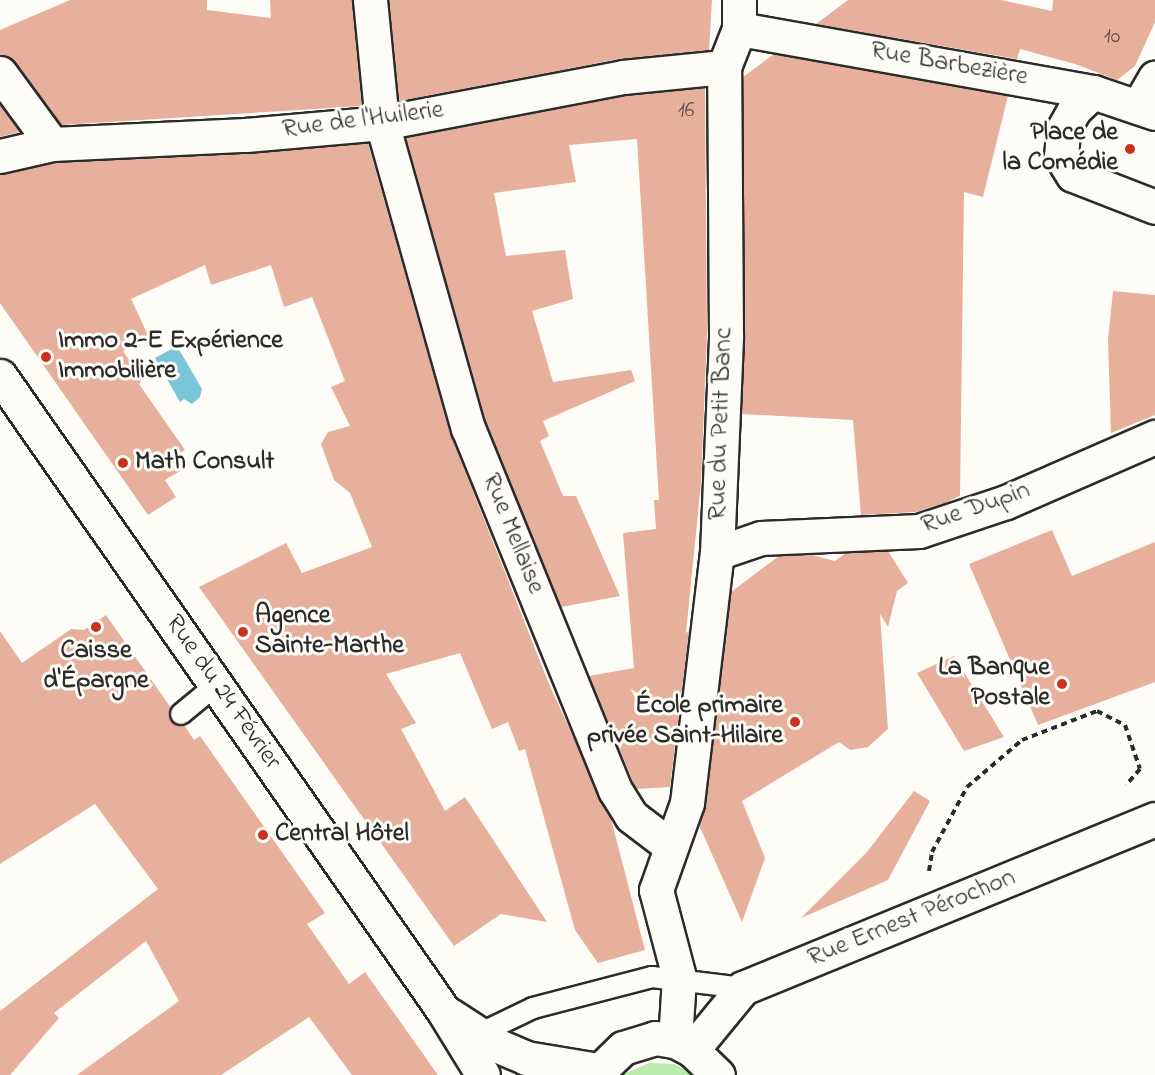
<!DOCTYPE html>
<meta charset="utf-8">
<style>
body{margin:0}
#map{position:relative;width:1155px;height:1075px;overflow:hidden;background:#fdfcf7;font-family:"Indie Flower",sans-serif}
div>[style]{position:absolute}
.green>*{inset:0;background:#b9ebaa}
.water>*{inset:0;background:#7ac5da}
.building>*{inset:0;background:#e7b09d}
.path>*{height:4px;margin-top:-2px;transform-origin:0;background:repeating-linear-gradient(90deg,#2b2b2b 0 6px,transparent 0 10.5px)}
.roads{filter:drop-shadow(2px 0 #2b2b2b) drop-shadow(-2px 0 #2b2b2b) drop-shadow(0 2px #2b2b2b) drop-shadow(0 -2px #2b2b2b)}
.service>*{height:20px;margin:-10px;padding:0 10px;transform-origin:10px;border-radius:10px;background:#fdfcf7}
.minor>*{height:33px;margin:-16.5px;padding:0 16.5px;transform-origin:16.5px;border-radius:16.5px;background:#fdfcf7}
.secondary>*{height:33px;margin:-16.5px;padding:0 16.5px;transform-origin:16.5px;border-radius:16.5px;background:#fdfcf7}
.dots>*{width:16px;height:16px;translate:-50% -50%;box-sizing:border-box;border:3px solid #fdfcf7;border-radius:50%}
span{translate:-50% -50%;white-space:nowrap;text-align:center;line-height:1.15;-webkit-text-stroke:6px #fdfcf7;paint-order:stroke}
.number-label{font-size:22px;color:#5a4c48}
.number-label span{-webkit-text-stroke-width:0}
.street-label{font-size:26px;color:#2b2b2b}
.poi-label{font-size:26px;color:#2b2b2b;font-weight:700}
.right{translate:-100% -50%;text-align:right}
.left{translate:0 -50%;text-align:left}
</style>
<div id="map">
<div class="green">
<i style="clip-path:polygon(649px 1063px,674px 1064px,697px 1075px,622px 1075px)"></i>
</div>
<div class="water">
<i style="clip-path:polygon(177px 346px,202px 389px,200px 397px,192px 404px,184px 399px,180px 402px,155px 358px)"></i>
</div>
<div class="building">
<i style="clip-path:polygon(70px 0,207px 0,207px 10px,271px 18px,270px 0,352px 0,362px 106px,61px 125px,15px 62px,0 55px,0 30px)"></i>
<i style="clip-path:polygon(389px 0,712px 0,709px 50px,619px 59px,399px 101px)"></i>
<i style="clip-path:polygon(848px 0,1001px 0,1052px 11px,1053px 0,1155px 0,1155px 22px,1135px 66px,1117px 80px,1075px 64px,1020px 49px,1017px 59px,816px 24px)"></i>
<i style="clip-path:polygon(774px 54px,1008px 96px,983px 197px,964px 192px,960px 496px,945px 503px,916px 512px,861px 515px,853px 420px,742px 414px,743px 77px)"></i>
<i style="clip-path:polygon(705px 88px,707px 335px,701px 483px,686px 633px,689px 631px,670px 787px,636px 789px,589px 676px,634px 668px,623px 533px,656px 529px,654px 500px,659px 500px,637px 139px,569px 145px,576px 182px,494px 193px,506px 256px,565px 250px,573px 299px,532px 311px,553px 382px,631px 370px,635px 381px,543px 421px,549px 436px,540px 441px,563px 496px,576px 496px,620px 596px,561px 607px,486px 422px,406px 138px,626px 96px)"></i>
<i style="clip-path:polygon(0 105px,20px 132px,0 137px)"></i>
<i style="clip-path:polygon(368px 143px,450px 433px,549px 684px,611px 819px,645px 950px,598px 963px,575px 930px,525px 749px,519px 751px,508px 722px,492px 729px,460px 653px,386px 674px,416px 723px,401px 729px,445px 811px,465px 797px,547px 922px,501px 914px,454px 946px,199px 587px,286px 543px,302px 573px,372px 547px,350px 493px,334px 480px,321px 444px,328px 432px,350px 426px,331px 387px,345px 381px,312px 297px,284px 307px,271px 265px,211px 285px,205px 265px,131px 299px,150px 339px,123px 351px,142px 379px,139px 384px,185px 450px,173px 457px,180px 471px,165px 480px,176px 497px,148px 515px,0 303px,0 174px,55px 163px,247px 154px)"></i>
<i style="clip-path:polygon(1113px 291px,1155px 295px,1155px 415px,1111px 433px,1108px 340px)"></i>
<i style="clip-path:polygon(1052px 530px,1072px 576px,1155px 542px,1155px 682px,1038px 725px,969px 564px)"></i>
<i style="clip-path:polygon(888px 551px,908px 583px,897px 591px,888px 627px,880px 614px,888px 729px,868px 747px,850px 750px,839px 742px,742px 801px,765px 858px,742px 922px,699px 825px,706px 805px,731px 592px,779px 556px,812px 555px,835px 561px,846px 553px)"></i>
<i style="clip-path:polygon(106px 615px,171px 708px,171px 721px,184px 725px,194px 740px,200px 736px,325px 913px,307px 924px,349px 984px,365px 972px,438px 1075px,352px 1075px,309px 1017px,221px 1075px,77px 1075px,179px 1001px,146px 941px,54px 1013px,59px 1018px,10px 1075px,0 1075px,0 1011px,158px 889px,95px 804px,0 864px,0 631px,22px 663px,71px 629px,84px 630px)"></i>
<i style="clip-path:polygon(954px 656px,1004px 737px,964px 751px,917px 673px)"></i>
<i style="clip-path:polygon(914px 791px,930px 801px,888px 880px,801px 918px,867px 852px)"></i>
</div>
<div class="path">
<i style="left:929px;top:871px;width:19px;rotate:-81deg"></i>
<i style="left:932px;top:852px;width:74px;rotate:-61.7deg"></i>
<i style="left:967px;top:787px;width:72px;rotate:-40.5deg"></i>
<i style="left:1022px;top:740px;width:80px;rotate:-21.1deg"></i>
<i style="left:1097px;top:711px;width:31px;rotate:27deg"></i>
<i style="left:1125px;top:725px;width:46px;rotate:71.2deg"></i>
<i style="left:1140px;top:769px;width:21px;rotate:131deg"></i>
</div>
<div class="roads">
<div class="service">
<i style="left:181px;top:714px;width:45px;rotate:-39.6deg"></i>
<i style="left:479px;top:1034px;width:60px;rotate:-25.7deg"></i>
<i style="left:533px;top:1008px;width:123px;rotate:-14.6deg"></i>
<i style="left:652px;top:977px;width:92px;rotate:6.9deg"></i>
</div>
<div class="minor">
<i style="left:370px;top:0;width:124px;rotate:84.4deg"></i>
<i style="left:382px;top:123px;width:317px;rotate:74.3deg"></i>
<i style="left:468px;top:428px;width:391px;rotate:67.9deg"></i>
<i style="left:615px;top:790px;width:31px;rotate:58deg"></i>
<i style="left:631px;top:816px;width:48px;rotate:37.3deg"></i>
<i style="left:739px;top:29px;width:360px;rotate:10.1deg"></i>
<i style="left:1093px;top:92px;width:65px;rotate:18.7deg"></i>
<i style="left:0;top:73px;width:88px;rotate:53.8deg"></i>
<i style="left:1093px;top:92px;width:26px;rotate:137deg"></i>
<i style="left:1074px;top:110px;width:23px;rotate:119deg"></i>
<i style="left:1063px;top:130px;width:26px;rotate:94deg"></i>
<i style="left:1061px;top:156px;width:22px;rotate:58deg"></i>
<i style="left:1073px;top:175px;width:88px;rotate:21.3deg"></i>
<i style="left:1138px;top:107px;width:34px;rotate:-60deg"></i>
<i style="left:0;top:156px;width:53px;rotate:-13deg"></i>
<i style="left:52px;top:144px;width:194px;rotate:-2.7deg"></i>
<i style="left:246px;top:135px;width:137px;rotate:-5deg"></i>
<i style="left:382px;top:123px;width:245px;rotate:-10.8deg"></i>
<i style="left:623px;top:77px;width:101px;rotate:-5.7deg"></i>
<i style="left:717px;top:553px;width:46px;rotate:-18.8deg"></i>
<i style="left:761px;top:538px;width:158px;rotate:-2.5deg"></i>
<i style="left:919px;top:531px;width:92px;rotate:-18.4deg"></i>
<i style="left:1006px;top:502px;width:163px;rotate:-23.6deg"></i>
<i style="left:675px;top:1041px;width:64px;rotate:-86.4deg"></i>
<i style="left:679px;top:977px;width:90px;rotate:-104.8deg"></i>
<i style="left:656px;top:890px;width:92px;rotate:-70.4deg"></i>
<i style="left:687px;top:803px;width:252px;rotate:-83.2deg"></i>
<i style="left:717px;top:553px;width:218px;rotate:-87.6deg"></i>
<i style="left:726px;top:335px;width:268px;rotate:-90.4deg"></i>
<i style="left:724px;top:67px;width:41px;rotate:-68.5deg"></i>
<i style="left:739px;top:29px;width:29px;rotate:-90deg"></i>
<i style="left:692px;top:1050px;width:80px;rotate:-50.6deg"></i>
<i style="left:743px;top:988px;width:445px;rotate:-22.3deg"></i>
</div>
<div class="secondary">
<i style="left:0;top:376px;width:773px;rotate:55.06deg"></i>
<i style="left:443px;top:1010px;width:76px;rotate:58.4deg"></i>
<i style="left:450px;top:1015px;width:55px;rotate:33.1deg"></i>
<i style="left:496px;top:1045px;width:33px;rotate:23deg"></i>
<i style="left:526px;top:1058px;width:73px;rotate:9.5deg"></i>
<i style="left:595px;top:1075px;width:39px;rotate:-44deg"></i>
<i style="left:623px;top:1048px;width:34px;rotate:-17deg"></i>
<i style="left:655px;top:1038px;width:20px;rotate:9deg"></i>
<i style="left:675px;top:1041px;width:19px;rotate:28deg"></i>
<i style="left:692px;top:1050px;width:36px;rotate:44deg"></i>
</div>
</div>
<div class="dots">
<i style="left:1130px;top:149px;background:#c8321e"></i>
<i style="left:46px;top:357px;background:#c8321e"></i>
<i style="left:123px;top:463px;background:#c8321e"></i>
<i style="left:96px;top:627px;background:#c8321e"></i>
<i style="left:243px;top:632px;background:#c8321e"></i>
<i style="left:1062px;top:684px;background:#c8321e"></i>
<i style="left:795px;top:722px;background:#c8321e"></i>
<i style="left:263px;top:835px;background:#c8321e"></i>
</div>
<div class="number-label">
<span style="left:1112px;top:38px">10</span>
<span style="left:686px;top:112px">16</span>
</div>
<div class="street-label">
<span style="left:949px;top:65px;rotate:10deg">Rue Barbezière</span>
<span style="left:363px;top:121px;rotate:-7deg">Rue de l'Huilerie</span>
<span style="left:722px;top:424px;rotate:-88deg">Rue du Petit Banc</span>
<span style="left:976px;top:509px;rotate:-19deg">Rue Dupin</span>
<span style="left:512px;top:534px;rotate:68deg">Rue Mellaise</span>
<span style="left:222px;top:693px;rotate:55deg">Rue du 24 Février</span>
<span style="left:912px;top:919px;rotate:-22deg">Rue Ernest Pérochon</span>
</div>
<div class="poi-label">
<span class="right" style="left:1118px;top:149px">Place de<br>la Comédie</span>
<span class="left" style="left:58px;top:357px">Immo 2-E Expérience<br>Immobilière</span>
<span class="left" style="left:135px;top:463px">Math Consult</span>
<span class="left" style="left:255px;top:632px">Agence<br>Sainte-Marthe</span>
<span style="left:96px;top:667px">Caisse<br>d'Épargne</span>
<span class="right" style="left:1050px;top:684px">La Banque<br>Postale</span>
<span class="right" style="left:783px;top:722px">École primaire<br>privée Saint-Hilaire</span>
<span class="left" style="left:275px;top:835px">Central Hôtel</span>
</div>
</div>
